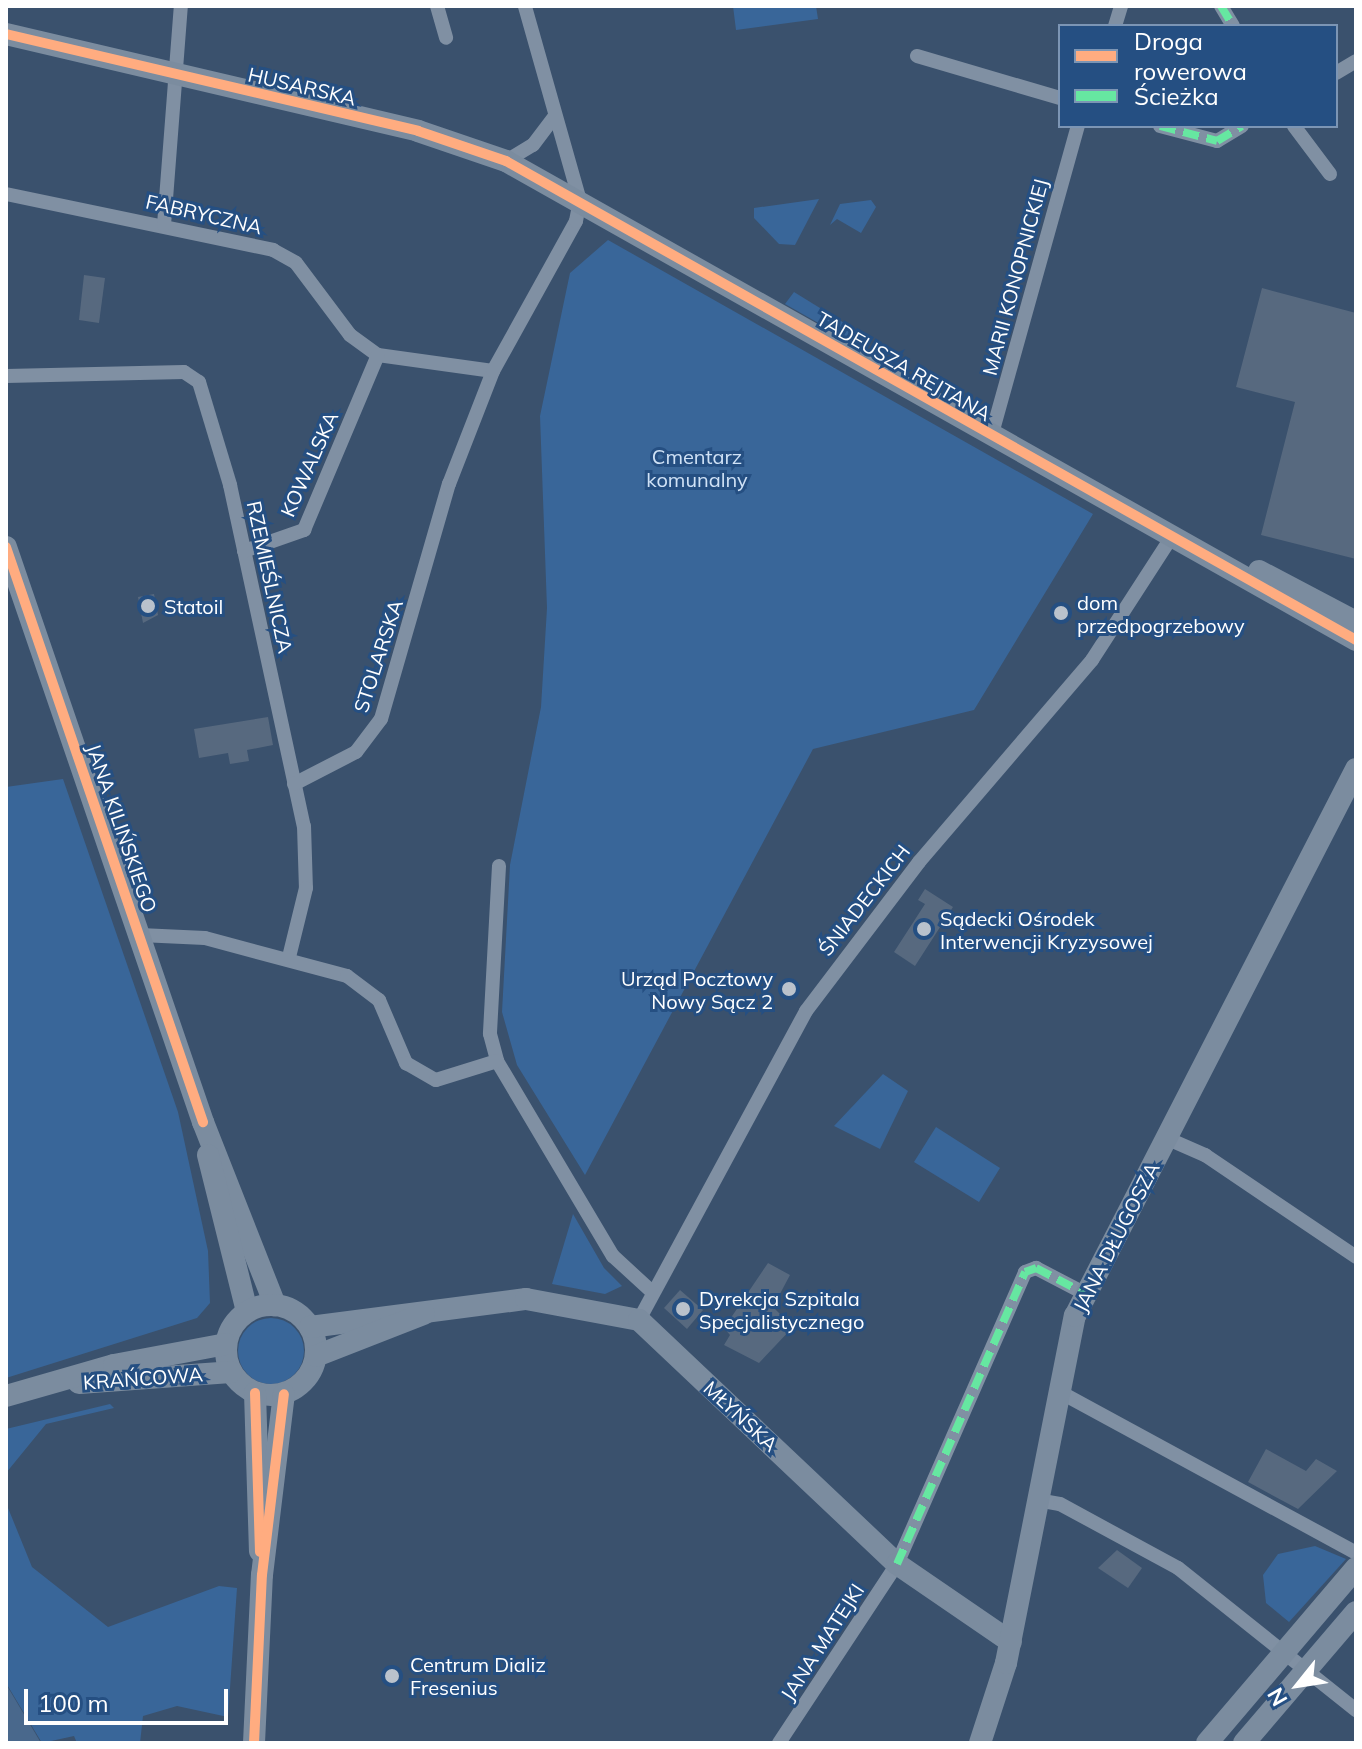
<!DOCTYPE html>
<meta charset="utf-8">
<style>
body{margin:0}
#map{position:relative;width:1362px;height:1749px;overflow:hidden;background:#3a516d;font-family:Mulish,sans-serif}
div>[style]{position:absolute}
.green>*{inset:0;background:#396699}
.round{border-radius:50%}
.water>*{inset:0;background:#49688c}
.building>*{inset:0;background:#57697f}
.street>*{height:14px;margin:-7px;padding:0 7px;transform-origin:7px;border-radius:7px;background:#8090a3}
.secondary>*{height:22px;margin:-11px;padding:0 11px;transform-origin:11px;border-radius:11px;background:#7b8c9f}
.secondary>.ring{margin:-11px;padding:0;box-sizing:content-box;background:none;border:22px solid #7b8c9f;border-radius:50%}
.quiet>*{height:8px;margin-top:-4px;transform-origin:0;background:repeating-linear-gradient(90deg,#66e7a1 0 16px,transparent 0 24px)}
.cycleway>*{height:10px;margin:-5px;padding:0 5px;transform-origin:5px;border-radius:5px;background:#ffac80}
.dots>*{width:22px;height:22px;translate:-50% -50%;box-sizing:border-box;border:4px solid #254f82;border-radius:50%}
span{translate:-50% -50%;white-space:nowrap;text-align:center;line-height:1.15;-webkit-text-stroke:6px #254f82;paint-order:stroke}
.street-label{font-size:20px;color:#fff}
.park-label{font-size:20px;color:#d0e2f6}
.poi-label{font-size:20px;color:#fff}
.left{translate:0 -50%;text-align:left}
.right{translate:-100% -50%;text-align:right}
.frame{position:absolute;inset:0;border:8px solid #fff;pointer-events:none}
.legend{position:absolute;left:1058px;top:24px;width:280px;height:104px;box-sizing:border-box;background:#254f82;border:2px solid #7c95b4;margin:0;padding:10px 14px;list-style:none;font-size:24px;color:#fff}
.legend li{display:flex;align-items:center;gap:16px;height:40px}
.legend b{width:40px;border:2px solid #7c95b4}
.north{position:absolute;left:1258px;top:1645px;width:80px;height:80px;-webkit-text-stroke:6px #254f82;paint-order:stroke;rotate:240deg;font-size:22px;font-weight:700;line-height:32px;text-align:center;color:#fff}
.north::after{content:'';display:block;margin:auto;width:28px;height:36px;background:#fff;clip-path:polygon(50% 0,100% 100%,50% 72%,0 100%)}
.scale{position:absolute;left:24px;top:1689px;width:204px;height:36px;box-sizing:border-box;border:4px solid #fff;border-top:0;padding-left:10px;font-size:24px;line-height:28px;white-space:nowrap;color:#fff;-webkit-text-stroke:6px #254f82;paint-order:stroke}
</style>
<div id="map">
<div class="green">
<i style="clip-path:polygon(733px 6px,816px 6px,818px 19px,736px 30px)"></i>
<i style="clip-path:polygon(819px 199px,795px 245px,779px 244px,754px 218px,754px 208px)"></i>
<i style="clip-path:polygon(871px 200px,876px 207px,861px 233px,837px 219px,830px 225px,840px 204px)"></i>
<i style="clip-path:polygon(608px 240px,1093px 514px,974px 710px,813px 749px,585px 1175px,517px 1065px,502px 1012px,510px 865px,541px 707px,547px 608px,540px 416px,570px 273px)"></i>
<i style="clip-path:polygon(794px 292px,854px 329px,850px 341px,785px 304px)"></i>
<i style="clip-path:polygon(63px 779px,178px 1112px,208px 1251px,210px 1303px,197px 1318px,6px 1378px,6px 787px)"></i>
<i style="clip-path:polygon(883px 1074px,908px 1091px,880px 1149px,834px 1126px)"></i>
<i style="clip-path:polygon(936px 1127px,1000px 1168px,979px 1202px,914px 1162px)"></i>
<i style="clip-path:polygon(573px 1214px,604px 1268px,622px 1286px,605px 1294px,552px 1284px)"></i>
<i class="round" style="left:238px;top:1318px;width:66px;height:66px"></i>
<i style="clip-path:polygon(110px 1404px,114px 1408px,46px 1424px,6px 1473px,6px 1429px)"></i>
<i style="clip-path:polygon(6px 1503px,32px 1567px,108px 1627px,219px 1586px,237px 1588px,228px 1717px,177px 1706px,143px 1716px,140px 1743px,77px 1743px,74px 1736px,42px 1743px,6px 1683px)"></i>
<i style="clip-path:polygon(1315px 1546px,1346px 1559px,1289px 1622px,1266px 1603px,1263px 1575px,1278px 1554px)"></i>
</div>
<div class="water">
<i style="clip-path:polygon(6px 1684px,41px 1743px,6px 1743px)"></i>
</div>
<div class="building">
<i style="clip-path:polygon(84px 275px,105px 278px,99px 323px,79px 320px)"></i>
<i style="clip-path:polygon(1262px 288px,1356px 313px,1356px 559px,1261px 535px,1295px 402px,1236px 387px)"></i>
<i style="clip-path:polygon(154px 594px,158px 615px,143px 623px,138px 597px)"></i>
<i style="clip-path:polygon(268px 717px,273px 745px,247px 750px,249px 761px,230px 764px,228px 753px,199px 758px,194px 729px)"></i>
<i style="clip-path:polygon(925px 889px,953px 907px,915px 966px,894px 952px,925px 904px,918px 900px)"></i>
<i style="clip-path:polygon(768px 1263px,790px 1275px,773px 1307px,793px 1327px,759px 1363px,724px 1345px,730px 1335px,724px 1328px)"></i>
<i style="clip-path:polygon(680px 1290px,703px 1310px,687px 1329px,664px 1308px)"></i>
<i style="clip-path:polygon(1266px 1449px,1306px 1471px,1316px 1459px,1337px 1471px,1298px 1509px,1248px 1482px)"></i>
<i style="clip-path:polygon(1117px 1550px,1142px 1568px,1128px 1588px,1098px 1568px)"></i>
</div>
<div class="street">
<i style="left:437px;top:6px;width:33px;rotate:74deg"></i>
<i style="left:1221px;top:6px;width:23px;rotate:59deg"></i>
<i style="left:1115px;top:26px;width:21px;rotate:-73deg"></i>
<i style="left:917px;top:56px;width:149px;rotate:16.4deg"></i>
<i style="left:1336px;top:73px;width:23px;rotate:-31deg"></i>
<i style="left:1160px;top:126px;width:59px;rotate:14.7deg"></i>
<i style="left:1217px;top:141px;width:29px;rotate:-31deg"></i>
<i style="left:1294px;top:126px;width:60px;rotate:53.1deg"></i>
<i style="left:506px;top:161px;width:31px;rotate:-31deg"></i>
<i style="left:533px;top:145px;width:34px;rotate:-53deg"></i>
<i style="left:6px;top:194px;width:273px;rotate:11.8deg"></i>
<i style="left:273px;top:250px;width:26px;rotate:29deg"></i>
<i style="left:296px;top:263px;width:90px;rotate:53.1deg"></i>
<i style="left:350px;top:335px;width:34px;rotate:36deg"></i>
<i style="left:378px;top:355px;width:116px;rotate:7.9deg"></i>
<i style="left:164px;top:225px;width:220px;rotate:-85.6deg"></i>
<i style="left:6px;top:376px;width:178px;rotate:-1.3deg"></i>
<i style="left:184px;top:372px;width:18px;rotate:34deg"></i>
<i style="left:199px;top:382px;width:108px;rotate:73.2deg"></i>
<i style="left:230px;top:485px;width:349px;rotate:77.8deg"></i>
<i style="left:304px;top:826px;width:62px;rotate:88.2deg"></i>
<i style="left:306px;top:888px;width:71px;rotate:103.8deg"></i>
<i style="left:991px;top:437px;width:323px;rotate:-74.4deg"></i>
<i style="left:244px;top:551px;width:64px;rotate:-19.3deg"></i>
<i style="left:304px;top:530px;width:190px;rotate:-67.1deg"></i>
<i style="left:294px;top:784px;width:70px;rotate:-27.3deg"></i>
<i style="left:356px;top:752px;width:41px;rotate:-52.9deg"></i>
<i style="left:381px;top:719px;width:245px;rotate:-73.9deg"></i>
<i style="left:449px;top:484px;width:121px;rotate:-68.7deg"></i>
<i style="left:493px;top:371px;width:171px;rotate:-61deg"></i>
<i style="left:576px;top:221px;width:20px;rotate:-79deg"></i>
<i style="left:580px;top:201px;width:203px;rotate:-105.8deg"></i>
<i style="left:499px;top:866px;width:168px;rotate:93.1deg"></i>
<i style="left:490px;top:1034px;width:28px;rotate:75deg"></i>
<i style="left:497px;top:1061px;width:227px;rotate:59.3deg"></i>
<i style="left:613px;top:1256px;width:52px;rotate:42.6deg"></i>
<i style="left:140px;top:935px;width:65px;rotate:2.6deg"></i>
<i style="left:205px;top:938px;width:147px;rotate:15deg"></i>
<i style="left:347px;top:976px;width:40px;rotate:37deg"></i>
<i style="left:379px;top:1000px;width:69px;rotate:66.8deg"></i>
<i style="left:406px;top:1063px;width:34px;rotate:30deg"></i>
<i style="left:436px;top:1080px;width:64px;rotate:-17.3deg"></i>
<i style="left:1166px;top:1138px;width:43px;rotate:23.6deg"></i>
<i style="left:1205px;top:1155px;width:182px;rotate:34deg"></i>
<i style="left:639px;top:1320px;width:351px;rotate:-61.6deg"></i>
<i style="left:806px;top:1011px;width:187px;rotate:-52.8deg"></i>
<i style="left:919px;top:862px;width:266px;rotate:-49.4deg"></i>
<i style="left:1092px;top:660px;width:145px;rotate:-57.1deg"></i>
<i style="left:1058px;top:1391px;width:339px;rotate:28.5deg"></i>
<i style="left:1037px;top:1500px;width:23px;rotate:10deg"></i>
<i style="left:1060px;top:1504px;width:134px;rotate:28.5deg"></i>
<i style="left:1178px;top:1568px;width:228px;rotate:38.6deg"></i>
<i style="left:779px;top:1743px;width:214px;rotate:-56.6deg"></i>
<i style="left:897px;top:1564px;width:319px;rotate:-66.3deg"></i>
<i style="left:1025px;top:1272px;width:12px;rotate:-20deg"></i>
<i style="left:1036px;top:1268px;width:54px;rotate:27.5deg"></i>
</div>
<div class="secondary">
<i style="left:6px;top:34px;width:423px;rotate:13.2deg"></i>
<i style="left:418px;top:131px;width:93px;rotate:18.8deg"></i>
<i style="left:506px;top:161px;width:976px;rotate:29.4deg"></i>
<i style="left:6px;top:547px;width:608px;rotate:71.09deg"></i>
<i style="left:203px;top:1122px;width:197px;rotate:68.5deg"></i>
<i style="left:1259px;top:571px;width:110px;rotate:27.7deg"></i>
<i style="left:208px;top:1155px;width:161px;rotate:76deg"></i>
<i class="ring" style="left:226px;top:1305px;width:68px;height:68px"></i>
<i style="left:310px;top:1327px;width:218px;rotate:-7.4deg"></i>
<i style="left:526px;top:1299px;width:115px;rotate:10.5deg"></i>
<i style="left:639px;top:1320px;width:355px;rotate:43.4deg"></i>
<i style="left:897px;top:1564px;width:138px;rotate:34.4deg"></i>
<i style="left:316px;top:1356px;width:116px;rotate:-21.3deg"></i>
<i style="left:79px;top:1383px;width:152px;rotate:-4.1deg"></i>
<i style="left:255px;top:1393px;width:158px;rotate:88.2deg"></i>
<i style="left:6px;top:1396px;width:112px;rotate:-16deg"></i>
<i style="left:114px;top:1365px;width:114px;rotate:-10.6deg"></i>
<i style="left:254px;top:1743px;width:168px;rotate:-87.3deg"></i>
<i style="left:262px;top:1575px;width:182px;rotate:-83.1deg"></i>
<i style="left:980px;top:1743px;width:84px;rotate:-72deg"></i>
<i style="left:1006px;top:1663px;width:354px;rotate:-78.8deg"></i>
<i style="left:1075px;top:1316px;width:615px;rotate:-62.81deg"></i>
<i style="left:1207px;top:1743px;width:230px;rotate:-49.6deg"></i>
<i style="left:1244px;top:1743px;width:172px;rotate:-49.5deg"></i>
</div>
<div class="quiet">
<i style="left:1221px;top:6px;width:23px;rotate:59deg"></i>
<i style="left:1160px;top:126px;width:59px;rotate:14.7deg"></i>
<i style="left:1217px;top:141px;width:29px;rotate:-31deg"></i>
<i style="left:897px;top:1564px;width:319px;rotate:-66.3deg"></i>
<i style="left:1025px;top:1272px;width:12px;rotate:-20deg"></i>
<i style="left:1036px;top:1268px;width:54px;rotate:27.5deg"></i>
</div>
<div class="cycleway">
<i style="left:6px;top:34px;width:423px;rotate:13.2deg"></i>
<i style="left:418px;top:131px;width:93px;rotate:18.8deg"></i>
<i style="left:506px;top:161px;width:976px;rotate:29.4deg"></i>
<i style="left:6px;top:547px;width:608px;rotate:71.09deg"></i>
<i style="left:255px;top:1393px;width:159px;rotate:88.2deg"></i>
<i style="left:254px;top:1743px;width:168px;rotate:-87.3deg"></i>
<i style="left:262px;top:1575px;width:182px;rotate:-83.1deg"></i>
</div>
<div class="dots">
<i style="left:148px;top:606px;background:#bac2cc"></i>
<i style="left:1061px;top:613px;background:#bac2cc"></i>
<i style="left:924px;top:929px;background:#bac2cc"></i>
<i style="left:789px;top:989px;background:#bac2cc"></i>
<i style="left:683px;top:1309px;background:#bac2cc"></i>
<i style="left:392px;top:1676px;background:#bac2cc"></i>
</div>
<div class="street-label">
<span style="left:302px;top:86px;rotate:13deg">HUSARSKA</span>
<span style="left:204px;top:214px;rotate:13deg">FABRYCZNA</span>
<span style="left:1015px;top:277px;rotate:-75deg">MARII KONOPNICKIEJ</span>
<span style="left:904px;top:366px;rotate:30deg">TADEUSZA REJTANA</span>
<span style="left:309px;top:464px;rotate:-66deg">KOWALSKA</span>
<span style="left:270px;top:577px;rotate:78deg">RZEMIEŚLNICZA</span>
<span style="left:378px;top:656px;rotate:-72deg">STOLARSKA</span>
<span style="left:122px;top:828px;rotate:71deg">JANA KILIŃSKIEGO</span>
<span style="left:864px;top:900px;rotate:-52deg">ŚNIADECKICH</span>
<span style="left:1116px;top:1237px;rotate:-63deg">JANA DŁUGOSZA</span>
<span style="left:143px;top:1378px;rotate:-4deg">KRAŃCOWA</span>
<span style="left:741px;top:1416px;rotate:43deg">MŁYŃSKA</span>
<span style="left:822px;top:1642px;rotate:-57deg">JANA MATEJKI</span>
</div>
<div class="park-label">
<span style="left:697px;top:468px">Cmentarz<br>komunalny</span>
</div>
<div class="poi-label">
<span class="left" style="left:1077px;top:614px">dom<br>przedpogrzebowy</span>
<span class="left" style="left:164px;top:606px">Statoil</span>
<span class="left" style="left:940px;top:930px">Sądecki Ośrodek<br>Interwencji Kryzysowej</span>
<span class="right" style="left:773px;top:990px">Urząd Pocztowy<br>Nowy Sącz 2</span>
<span class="left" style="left:699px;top:1310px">Dyrekcja Szpitala<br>Specjalistycznego</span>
<span class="left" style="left:410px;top:1676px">Centrum Dializ<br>Fresenius</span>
</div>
<div class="frame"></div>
<ul class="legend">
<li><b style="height:10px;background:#ffac80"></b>Droga rowerowa</li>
<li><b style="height:10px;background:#66e7a1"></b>Ścieżka</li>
</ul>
<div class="north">N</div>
<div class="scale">100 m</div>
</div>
